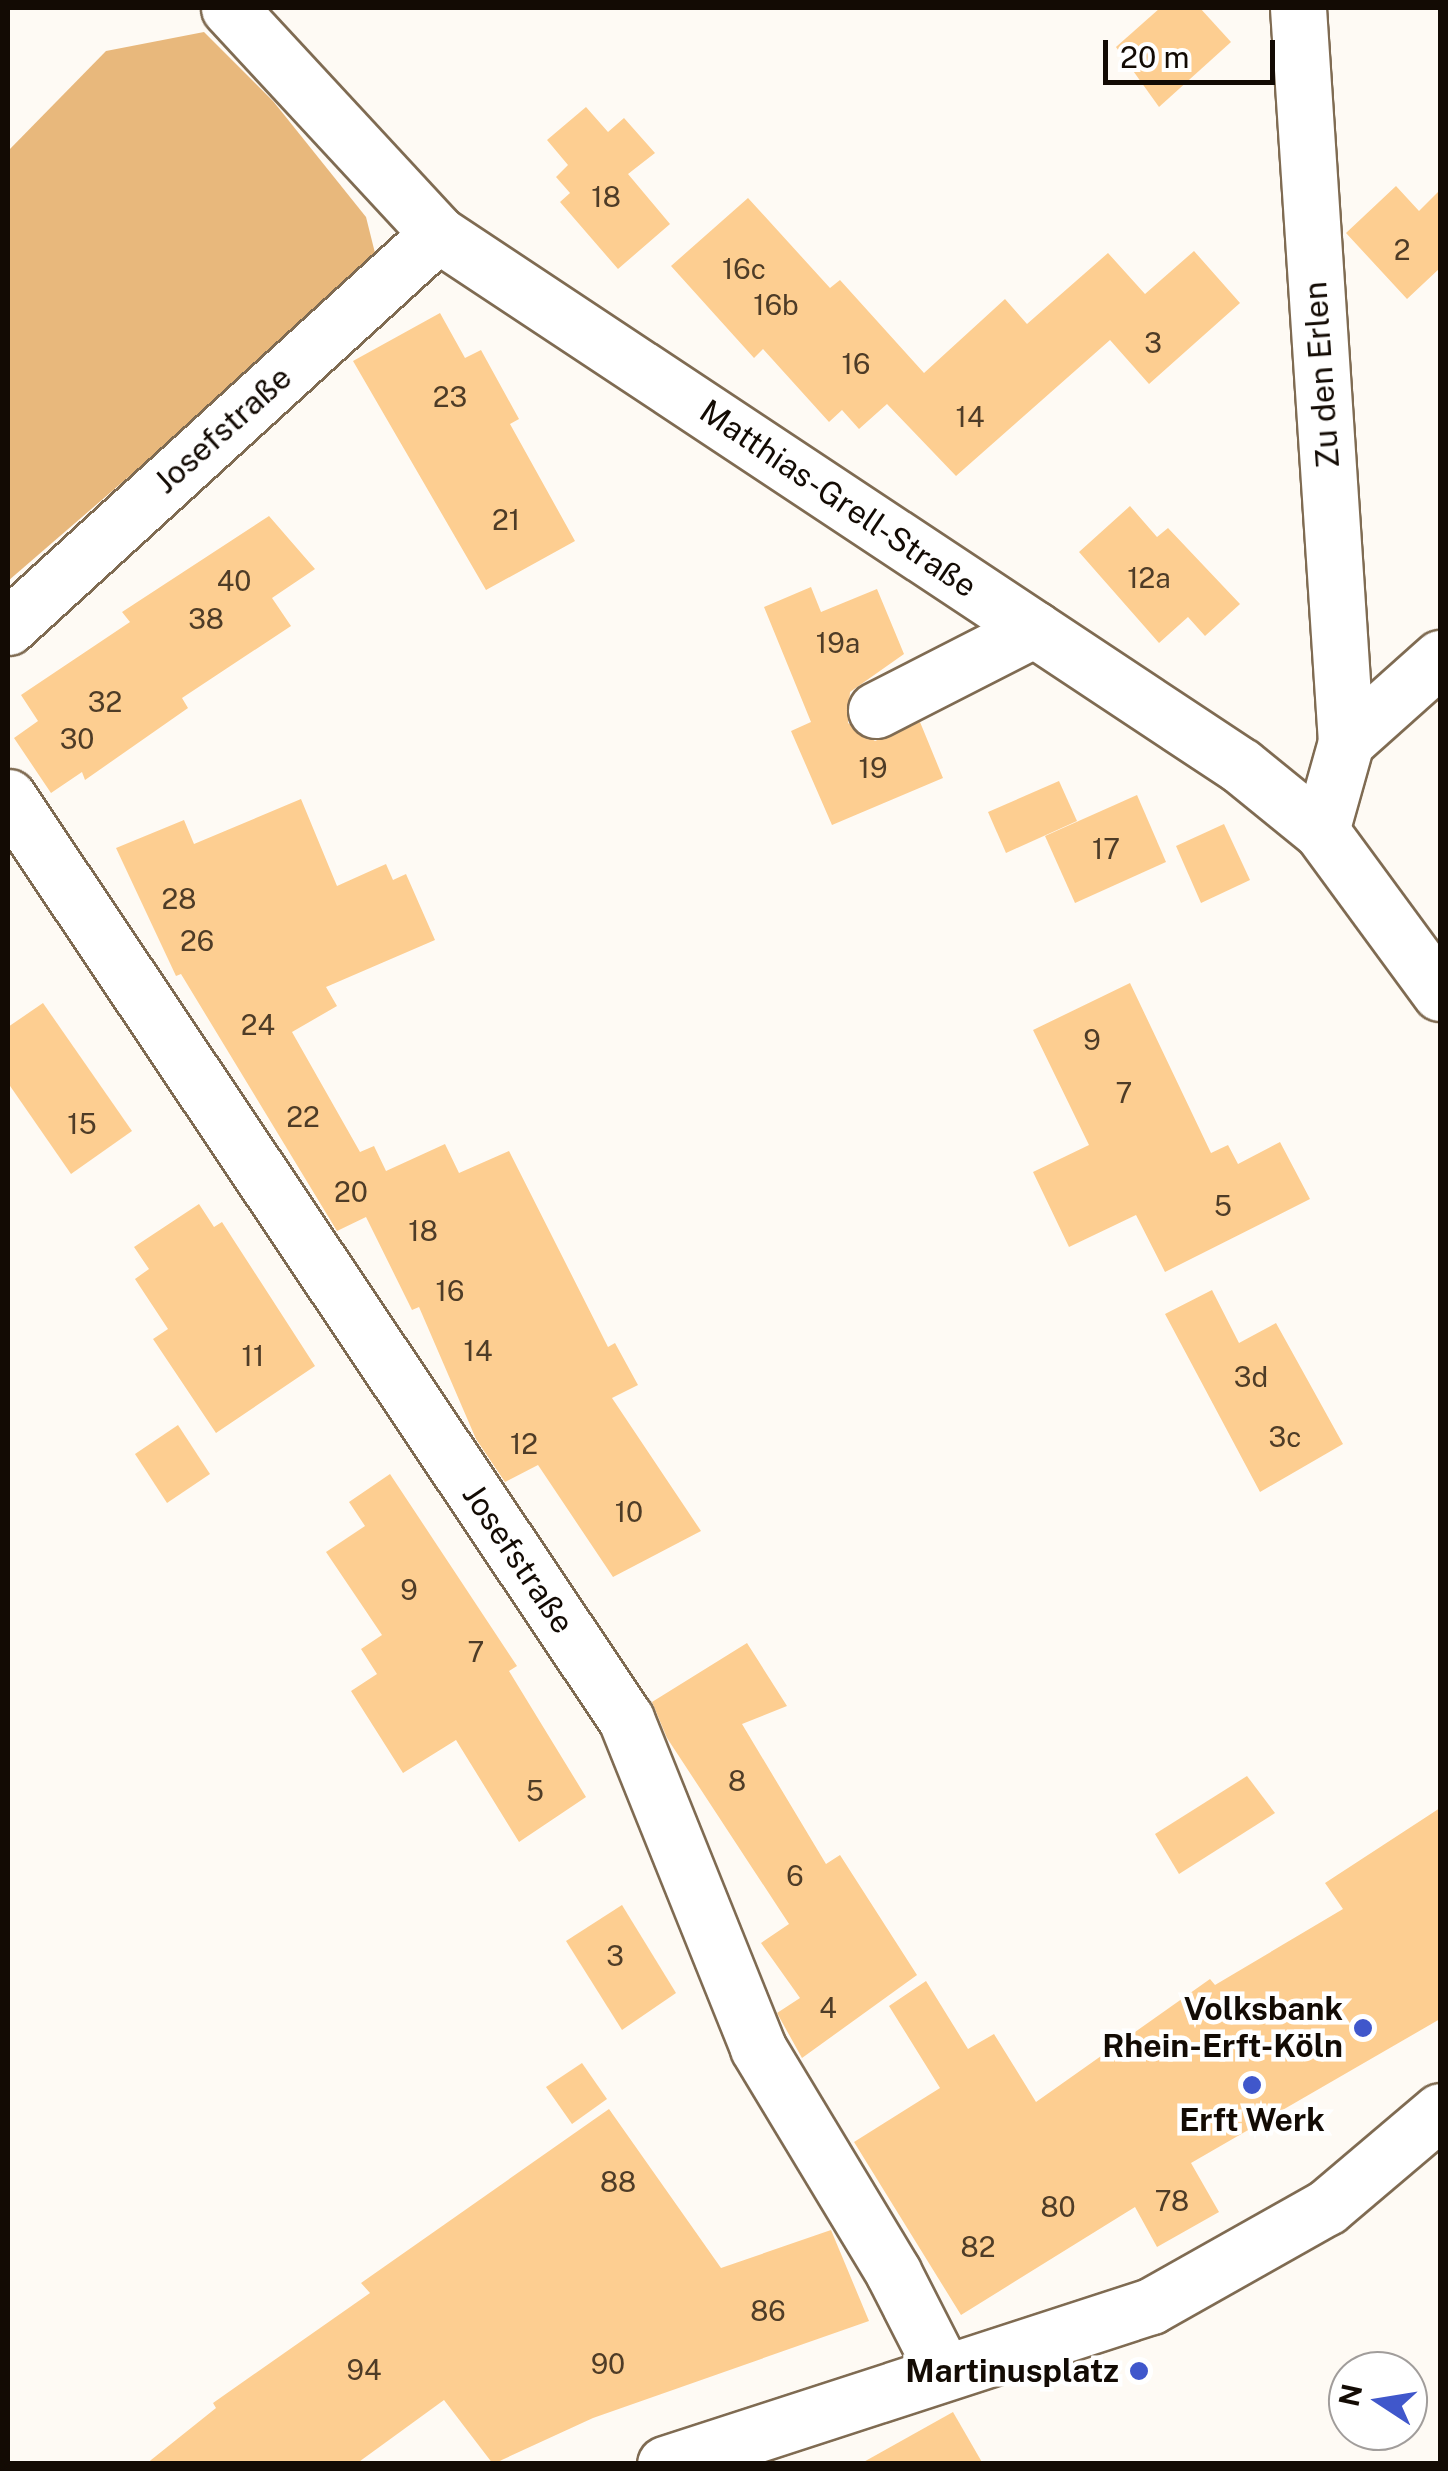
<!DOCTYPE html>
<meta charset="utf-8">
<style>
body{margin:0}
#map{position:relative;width:1448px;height:2471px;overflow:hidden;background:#fefaf4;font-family:"Public Sans",sans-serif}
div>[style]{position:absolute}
.forest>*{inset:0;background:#e8b87c}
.building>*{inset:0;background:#fdce91}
.roads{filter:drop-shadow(2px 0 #7f6b52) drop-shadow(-2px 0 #7f6b52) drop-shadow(0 2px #7f6b52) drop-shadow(0 -2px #7f6b52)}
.minor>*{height:55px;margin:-27.5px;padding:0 27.5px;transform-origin:27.5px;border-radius:27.5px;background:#fff}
.major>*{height:55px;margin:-27.5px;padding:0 27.5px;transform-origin:27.5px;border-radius:27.5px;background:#fff}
.dots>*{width:28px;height:28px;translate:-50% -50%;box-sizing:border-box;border:5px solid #fff;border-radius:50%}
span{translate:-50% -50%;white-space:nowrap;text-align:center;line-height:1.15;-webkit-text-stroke:9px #fff;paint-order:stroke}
.number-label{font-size:28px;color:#4e3c27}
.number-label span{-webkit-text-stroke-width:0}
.street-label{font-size:32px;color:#130b04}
.poi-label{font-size:32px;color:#130b04;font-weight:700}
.right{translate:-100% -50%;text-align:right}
.frame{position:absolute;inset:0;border:10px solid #130b04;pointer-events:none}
.north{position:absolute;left:1328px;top:2351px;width:100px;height:100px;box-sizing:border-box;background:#fff;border:2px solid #a19d9b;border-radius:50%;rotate:282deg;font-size:28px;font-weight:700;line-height:40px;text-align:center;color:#130b04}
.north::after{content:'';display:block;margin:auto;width:35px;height:45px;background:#4057cb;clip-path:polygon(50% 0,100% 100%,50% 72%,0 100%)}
.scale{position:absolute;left:1103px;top:40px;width:172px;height:45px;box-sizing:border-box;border:5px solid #130b04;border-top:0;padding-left:12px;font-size:30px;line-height:35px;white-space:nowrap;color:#130b04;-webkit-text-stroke:8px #fff;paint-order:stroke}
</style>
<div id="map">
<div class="forest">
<i style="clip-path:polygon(204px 32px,273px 101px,366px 217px,375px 253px,369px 269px,8px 581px,8px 151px,106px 51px)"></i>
</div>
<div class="building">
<i style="clip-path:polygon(1160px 8px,1200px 8px,1231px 42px,1159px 107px,1116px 47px)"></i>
<i style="clip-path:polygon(586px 107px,608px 132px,624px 118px,655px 153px,628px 174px,670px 224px,618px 269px,560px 202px,570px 193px,556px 177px,568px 165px,547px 140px)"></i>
<i style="clip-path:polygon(1396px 186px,1419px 211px,1440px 190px,1440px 268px,1407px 299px,1346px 233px)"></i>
<i style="clip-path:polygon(748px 198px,830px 288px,840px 280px,924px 373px,1005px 299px,1027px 324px,1108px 253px,1145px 294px,1194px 251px,1240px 303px,1149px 384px,1110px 340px,956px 476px,887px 404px,859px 429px,842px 410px,829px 422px,763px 349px,754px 358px,671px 266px)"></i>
<i style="clip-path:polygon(440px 313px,465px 358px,481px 350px,519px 419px,510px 424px,575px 541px,486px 590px,353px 361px)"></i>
<i style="clip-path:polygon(1130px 506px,1157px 537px,1168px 528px,1240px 604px,1205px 636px,1188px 617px,1159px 643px,1079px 552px)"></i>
<i style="clip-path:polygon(269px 516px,315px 569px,272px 598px,291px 626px,182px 698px,188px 708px,85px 780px,82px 772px,51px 793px,14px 738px,38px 721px,21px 695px,130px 622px,122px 612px)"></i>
<i style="clip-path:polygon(811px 587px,821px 612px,877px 589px,904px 654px,850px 692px,848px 723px,875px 741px,920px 722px,943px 778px,832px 825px,791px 731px,811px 722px,764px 607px)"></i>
<i style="clip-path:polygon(1059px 781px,1077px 821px,1006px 853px,988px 812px)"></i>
<i style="clip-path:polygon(1137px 795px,1166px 862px,1075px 903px,1045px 836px)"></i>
<i style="clip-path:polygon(301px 799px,337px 886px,386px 864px,393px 880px,406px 874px,435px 940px,326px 987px,337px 1006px,292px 1032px,360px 1152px,374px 1146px,386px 1171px,445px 1144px,459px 1173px,509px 1151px,608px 1347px,615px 1343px,638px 1385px,612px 1398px,701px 1531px,613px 1577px,538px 1465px,505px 1482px,476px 1439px,419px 1307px,412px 1310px,366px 1217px,337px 1231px,181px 974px,176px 976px,116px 848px,184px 820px,194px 844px)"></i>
<i style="clip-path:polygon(1224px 824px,1250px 880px,1201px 903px,1176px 846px)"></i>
<i style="clip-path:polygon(1130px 983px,1211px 1153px,1228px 1145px,1238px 1164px,1280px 1142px,1310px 1199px,1165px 1272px,1136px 1215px,1069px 1247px,1033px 1172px,1089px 1145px,1033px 1030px)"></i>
<i style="clip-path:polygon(43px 1003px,132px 1131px,71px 1174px,8px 1083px,8px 1027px)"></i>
<i style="clip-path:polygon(199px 1204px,214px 1227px,222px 1222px,315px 1366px,216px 1433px,153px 1339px,168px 1329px,135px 1279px,149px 1269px,134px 1247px)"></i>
<i style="clip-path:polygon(1212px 1290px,1239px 1343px,1276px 1323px,1343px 1444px,1260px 1492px,1165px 1314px)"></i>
<i style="clip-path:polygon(178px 1425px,210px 1474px,167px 1503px,135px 1454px)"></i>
<i style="clip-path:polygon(390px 1474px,517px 1666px,509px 1671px,586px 1797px,519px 1842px,456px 1740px,403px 1773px,351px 1691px,377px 1674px,361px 1649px,382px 1635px,326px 1552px,365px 1526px,349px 1502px)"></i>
<i style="clip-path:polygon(747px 1643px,787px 1706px,742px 1724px,826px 1864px,840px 1855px,917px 1975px,802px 2058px,777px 2013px,800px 1998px,761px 1943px,789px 1924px,667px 1738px,652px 1702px)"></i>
<i style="clip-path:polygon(1247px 1776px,1275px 1813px,1179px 1874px,1155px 1834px)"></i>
<i style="clip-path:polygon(1440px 1808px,1440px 2019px,1191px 2163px,1219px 2212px,1157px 2247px,1135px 2207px,961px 2315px,854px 2142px,940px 2088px,889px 2006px,926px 1981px,968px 2049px,994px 2034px,1036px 2102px,1210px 1979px,1215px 1985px,1343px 1909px,1325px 1883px)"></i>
<i style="clip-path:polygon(622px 1905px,676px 1993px,622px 2030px,566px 1941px)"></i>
<i style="clip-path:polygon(582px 2063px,607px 2099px,572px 2124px,546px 2087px)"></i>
<i style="clip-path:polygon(609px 2109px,721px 2268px,831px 2230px,869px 2321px,593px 2418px,493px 2464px,444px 2400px,356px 2464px,146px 2464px,216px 2408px,213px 2403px,370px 2293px,361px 2283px)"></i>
<i style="clip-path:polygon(953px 2412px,983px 2464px,860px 2464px)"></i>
</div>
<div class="roads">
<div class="minor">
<i style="left:229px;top:8px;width:308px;rotate:47.2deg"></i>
<i style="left:438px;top:234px;width:963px;rotate:33.53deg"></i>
<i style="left:1241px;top:766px;width:103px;rotate:39.1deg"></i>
<i style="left:1321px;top:831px;width:201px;rotate:53.7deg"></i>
<i style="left:1298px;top:8px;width:736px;rotate:86.26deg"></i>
<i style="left:8px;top:627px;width:583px;rotate:-42.43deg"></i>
<i style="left:876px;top:710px;width:178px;rotate:-27.1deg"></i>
<i style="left:8px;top:797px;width:1110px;rotate:56.17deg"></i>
<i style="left:626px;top:1719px;width:354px;rotate:68.1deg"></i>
<i style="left:758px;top:2048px;width:262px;rotate:58.9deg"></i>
<i style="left:893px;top:2272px;width:108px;rotate:63deg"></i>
<i style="left:1321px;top:831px;width:92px;rotate:-74.3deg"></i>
<i style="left:1346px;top:742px;width:126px;rotate:-41.8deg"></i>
</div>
<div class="major">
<i style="left:665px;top:2464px;width:511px;rotate:-18.01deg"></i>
<i style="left:1151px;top:2306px;width:202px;rotate:-29.4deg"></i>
<i style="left:1327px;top:2207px;width:148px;rotate:-40.3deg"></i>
</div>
</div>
<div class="dots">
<i style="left:1363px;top:2028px;background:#4057cb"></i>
<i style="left:1252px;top:2085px;background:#4057cb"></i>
<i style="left:1139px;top:2371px;background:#4057cb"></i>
</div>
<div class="number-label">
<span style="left:606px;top:197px">18</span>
<span style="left:1402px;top:250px">2</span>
<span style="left:744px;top:269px">16c</span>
<span style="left:776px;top:305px">16b</span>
<span style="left:1153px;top:343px">3</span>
<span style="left:856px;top:364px">16</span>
<span style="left:450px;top:397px">23</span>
<span style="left:970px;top:417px">14</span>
<span style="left:506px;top:520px">21</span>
<span style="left:1149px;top:578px">12a</span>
<span style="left:234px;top:581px">40</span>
<span style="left:206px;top:619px">38</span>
<span style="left:838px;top:643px">19a</span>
<span style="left:105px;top:702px">32</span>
<span style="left:77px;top:739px">30</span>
<span style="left:873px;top:768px">19</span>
<span style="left:1106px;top:849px">17</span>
<span style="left:179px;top:899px">28</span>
<span style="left:197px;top:941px">26</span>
<span style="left:258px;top:1025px">24</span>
<span style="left:1092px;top:1040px">9</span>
<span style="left:1124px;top:1093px">7</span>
<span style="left:303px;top:1117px">22</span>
<span style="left:82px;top:1124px">15</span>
<span style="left:351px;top:1192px">20</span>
<span style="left:1223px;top:1206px">5</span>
<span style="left:423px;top:1231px">18</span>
<span style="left:450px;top:1291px">16</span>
<span style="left:478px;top:1351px">14</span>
<span style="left:253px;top:1356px">11</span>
<span style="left:1251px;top:1377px">3d</span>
<span style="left:1285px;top:1437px">3c</span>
<span style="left:524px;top:1444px">12</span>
<span style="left:629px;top:1512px">10</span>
<span style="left:409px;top:1590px">9</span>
<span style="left:476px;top:1652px">7</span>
<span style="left:737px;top:1781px">8</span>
<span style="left:535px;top:1791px">5</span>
<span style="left:795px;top:1876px">6</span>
<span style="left:615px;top:1956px">3</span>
<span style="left:828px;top:2008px">4</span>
<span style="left:618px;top:2182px">88</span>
<span style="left:1172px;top:2201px">78</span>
<span style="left:1058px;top:2207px">80</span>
<span style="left:978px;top:2247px">82</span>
<span style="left:768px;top:2311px">86</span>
<span style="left:608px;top:2364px">90</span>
<span style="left:364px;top:2370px">94</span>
</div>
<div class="street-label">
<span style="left:1322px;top:375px;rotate:-94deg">Zu den Erlen</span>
<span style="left:223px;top:430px;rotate:-42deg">Josefstraße</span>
<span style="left:838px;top:499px;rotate:34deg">Matthias-Grell-Straße</span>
<span style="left:518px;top:1559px;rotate:56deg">Josefstraße</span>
</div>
<div class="poi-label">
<span class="right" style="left:1343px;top:2028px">Volksbank<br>Rhein-Erft-Köln</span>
<span style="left:1252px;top:2120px">Erft Werk</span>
<span class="right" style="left:1119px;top:2371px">Martinusplatz</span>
</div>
<div class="frame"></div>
<div class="north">N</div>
<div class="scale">20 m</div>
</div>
